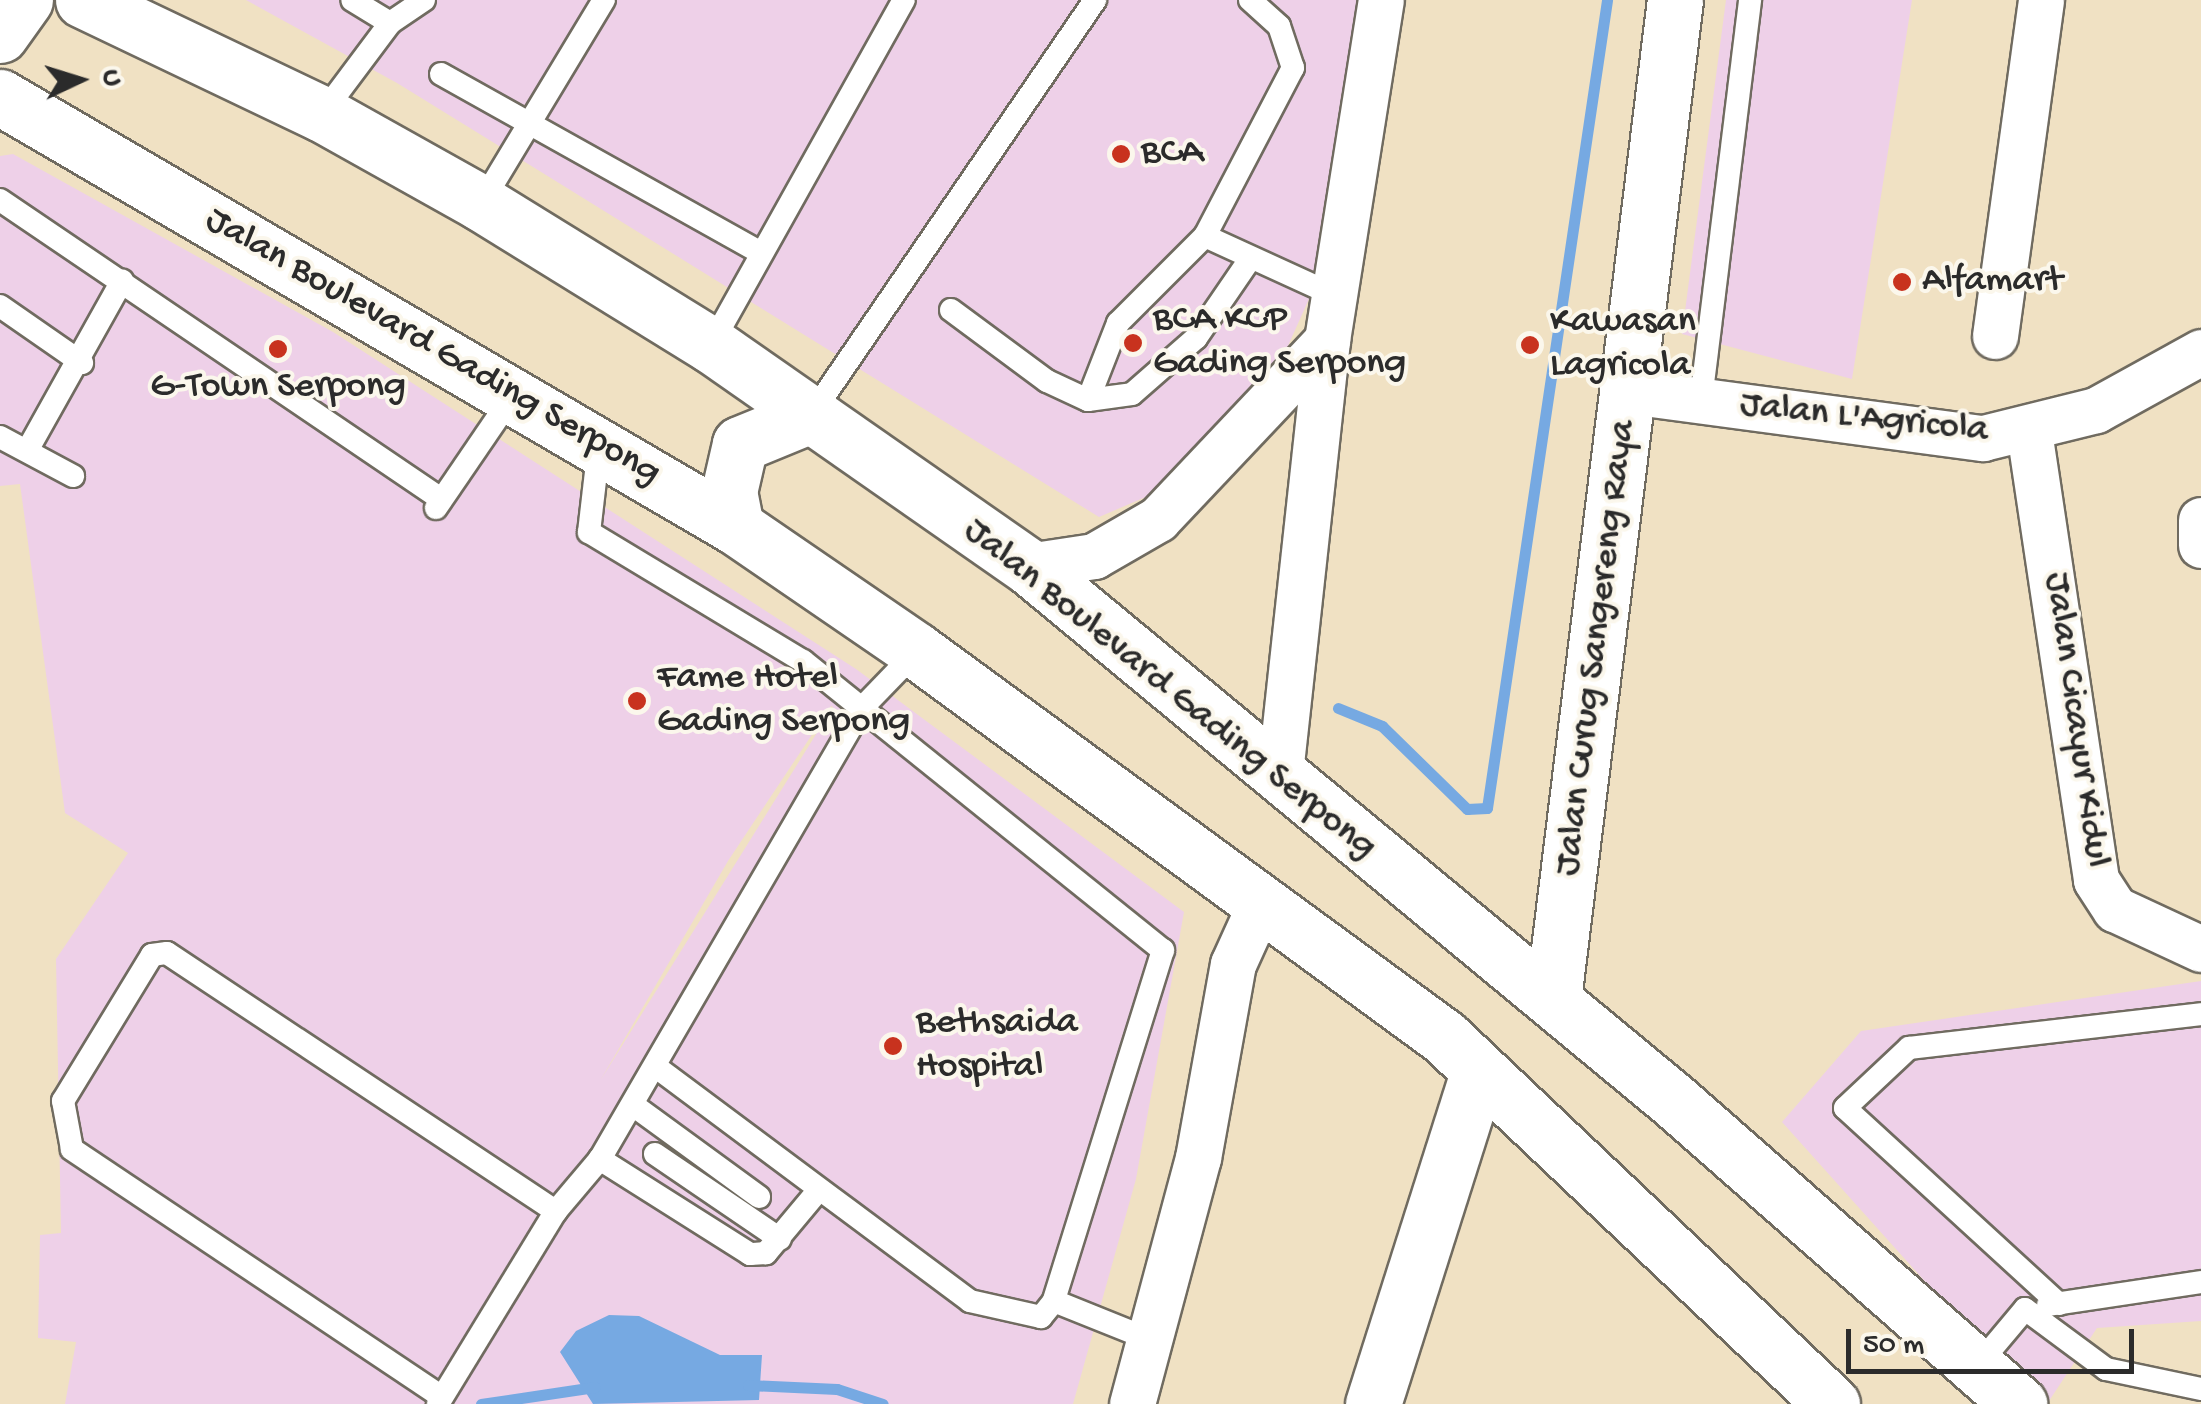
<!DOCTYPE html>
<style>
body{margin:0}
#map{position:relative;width:2201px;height:1404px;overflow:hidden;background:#f0e1c3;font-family:"Gochi Hand",sans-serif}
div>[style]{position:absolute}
.built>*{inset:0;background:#eed0e8}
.water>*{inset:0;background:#76a9e2}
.stream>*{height:11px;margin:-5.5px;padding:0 5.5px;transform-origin:5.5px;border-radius:5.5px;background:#76a9e2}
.roads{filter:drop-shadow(2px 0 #706b60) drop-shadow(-2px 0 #706b60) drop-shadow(0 2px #706b60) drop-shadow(0 -2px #706b60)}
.lane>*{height:22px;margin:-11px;padding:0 11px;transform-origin:11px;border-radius:11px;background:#fff}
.street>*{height:45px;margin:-22.5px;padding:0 22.5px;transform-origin:22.5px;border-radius:22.5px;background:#fff}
.secondary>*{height:55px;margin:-27.5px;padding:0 27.5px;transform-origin:27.5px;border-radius:27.5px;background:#fff}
.primary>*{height:55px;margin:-27.5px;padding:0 27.5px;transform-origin:27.5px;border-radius:27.5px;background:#fff}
.dots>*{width:28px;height:28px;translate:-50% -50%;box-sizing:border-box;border:5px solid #fbf7ec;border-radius:50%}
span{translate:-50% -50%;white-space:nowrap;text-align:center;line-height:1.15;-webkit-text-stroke:8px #fbf7ec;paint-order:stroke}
.poi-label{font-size:38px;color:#2b2b2b}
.left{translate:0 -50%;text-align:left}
.street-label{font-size:38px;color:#2b2b2b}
.north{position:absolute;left:30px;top:30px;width:100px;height:100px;-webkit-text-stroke:8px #fbf7ec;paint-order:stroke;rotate:86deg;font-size:28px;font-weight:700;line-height:40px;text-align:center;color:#2b2b2b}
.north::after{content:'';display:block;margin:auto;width:35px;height:45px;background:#2b2b2b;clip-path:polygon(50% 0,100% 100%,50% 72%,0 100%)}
.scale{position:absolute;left:1846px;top:1329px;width:288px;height:45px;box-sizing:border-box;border:5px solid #2b2b2b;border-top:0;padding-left:12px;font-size:30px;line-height:35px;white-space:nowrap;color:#2b2b2b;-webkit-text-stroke:8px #fbf7ec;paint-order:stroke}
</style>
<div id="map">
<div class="built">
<i style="clip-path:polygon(246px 0,1372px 0,1348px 212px,1287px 348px,1183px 481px,1099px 517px,397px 83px)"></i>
<i style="clip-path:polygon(1726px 0,1912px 0,1852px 379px,1682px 334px)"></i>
<i style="clip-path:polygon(evenodd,13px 154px,333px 332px,856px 669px,1184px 912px,1136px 1179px,1073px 1404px,65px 1404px,76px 1342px,38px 1338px,40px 1235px,61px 1233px,56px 959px,128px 853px,65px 813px,20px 484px,0 486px,0 156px,13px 154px,831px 706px,833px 707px,600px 1081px,728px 861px,831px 706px)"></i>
<i style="clip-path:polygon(2201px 981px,2201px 1321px,2097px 1328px,2047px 1404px,2035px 1404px,1782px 1122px,1861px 1031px)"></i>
</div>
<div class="water">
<i style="clip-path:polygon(609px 1315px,639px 1316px,720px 1355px,762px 1355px,759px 1400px,593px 1404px,560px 1352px,576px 1331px)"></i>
</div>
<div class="stream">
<i style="left:1338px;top:708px;width:48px;rotate:22.2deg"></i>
<i style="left:1382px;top:726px;width:119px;rotate:44.3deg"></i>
<i style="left:1467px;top:809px;width:20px;rotate:-3deg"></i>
<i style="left:1487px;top:808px;width:817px;rotate:-81.55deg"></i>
<i style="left:748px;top:1385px;width:89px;rotate:2.6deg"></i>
<i style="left:837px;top:1389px;width:48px;rotate:18.1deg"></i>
<i style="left:481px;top:1404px;width:115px;rotate:-8.5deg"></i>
</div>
<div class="roads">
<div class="lane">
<i style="left:390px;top:23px;width:41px;rotate:-34.1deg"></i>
<i style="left:441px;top:74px;width:364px;rotate:29.2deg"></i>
<i style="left:322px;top:114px;width:114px;rotate:-53.2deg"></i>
<i style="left:390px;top:23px;width:44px;rotate:-148.8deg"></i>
<i style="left:0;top:200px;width:533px;rotate:34.14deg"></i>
<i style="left:482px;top:202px;width:236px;rotate:-58.9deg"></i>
<i style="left:1205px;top:236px;width:144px;rotate:24.6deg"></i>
<i style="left:0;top:306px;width:100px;rotate:34.8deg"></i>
<i style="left:951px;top:310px;width:119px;rotate:36.5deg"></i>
<i style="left:1047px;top:381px;width:45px;rotate:24.9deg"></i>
<i style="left:1088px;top:400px;width:44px;rotate:-7.8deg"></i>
<i style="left:1132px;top:394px;width:85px;rotate:-41.2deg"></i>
<i style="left:1196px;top:338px;width:96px;rotate:-55.6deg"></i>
<i style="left:711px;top:345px;width:395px;rotate:-60.8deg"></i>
<i style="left:1088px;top:400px;width:83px;rotate:-68.7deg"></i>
<i style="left:1118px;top:323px;width:123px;rotate:-45deg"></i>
<i style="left:1205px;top:236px;width:190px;rotate:-62.4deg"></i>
<i style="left:1293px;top:68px;width:44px;rotate:-108.4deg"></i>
<i style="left:1279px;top:26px;width:39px;rotate:-138deg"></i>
<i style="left:1701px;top:400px;width:403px;rotate:-83deg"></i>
<i style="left:811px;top:415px;width:503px;rotate:-55.61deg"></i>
<i style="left:0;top:437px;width:83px;rotate:28.1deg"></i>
<i style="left:599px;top:446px;width:87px;rotate:96.6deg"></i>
<i style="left:589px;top:532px;width:250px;rotate:31.1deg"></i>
<i style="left:803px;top:661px;width:462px;rotate:38.8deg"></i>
<i style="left:1163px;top:950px;width:368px;rotate:107.3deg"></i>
<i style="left:1054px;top:1301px;width:21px;rotate:129deg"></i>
<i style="left:1041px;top:1317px;width:73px;rotate:-167.3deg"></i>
<i style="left:970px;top:1301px;width:392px;rotate:-143.3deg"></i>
<i style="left:28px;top:449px;width:193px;rotate:-60.8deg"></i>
<i style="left:436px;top:508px;width:137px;rotate:-55.7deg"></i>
<i style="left:633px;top:1105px;width:156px;rotate:36.1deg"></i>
<i style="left:655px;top:1154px;width:151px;rotate:34.2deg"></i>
<i style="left:817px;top:1192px;width:80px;rotate:129.9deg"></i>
<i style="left:766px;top:1253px;width:16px;rotate:176deg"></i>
<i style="left:750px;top:1254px;width:178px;rotate:-147.7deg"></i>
<i style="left:600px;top:1159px;width:522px;rotate:-59.85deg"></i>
<i style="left:862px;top:708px;width:79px;rotate:-46deg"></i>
<i style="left:1054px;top:1301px;width:105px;rotate:21.9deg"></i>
<i style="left:2059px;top:1304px;width:290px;rotate:-137.5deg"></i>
<i style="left:1845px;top:1108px;width:88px;rotate:-43.2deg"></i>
<i style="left:1909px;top:1048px;width:294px;rotate:-6.6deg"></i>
<i style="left:2048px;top:1305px;width:155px;rotate:-8.5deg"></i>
<i style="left:1978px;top:1365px;width:73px;rotate:-50deg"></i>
<i style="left:2025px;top:1309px;width:101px;rotate:36.5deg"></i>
<i style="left:2106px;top:1369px;width:97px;rotate:11.9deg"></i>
<i style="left:439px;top:1395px;width:442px;rotate:-146.2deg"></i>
<i style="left:72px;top:1149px;width:49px;rotate:-100.6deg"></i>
<i style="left:63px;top:1101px;width:171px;rotate:-58.6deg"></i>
<i style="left:152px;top:955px;width:15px;rotate:-8deg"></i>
<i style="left:167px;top:953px;width:467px;rotate:33.6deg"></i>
<i style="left:438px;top:1404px;width:226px;rotate:-58.6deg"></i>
<i style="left:556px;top:1211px;width:68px;rotate:-49.8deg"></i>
</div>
<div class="street">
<i style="left:1995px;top:336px;width:339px;rotate:-82.2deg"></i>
<i style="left:1629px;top:391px;width:357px;rotate:7.6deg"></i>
<i style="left:1983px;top:438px;width:116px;rotate:-13.9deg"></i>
<i style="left:2096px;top:410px;width:120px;rotate:-28.9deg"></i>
<i style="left:2029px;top:431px;width:454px;rotate:81.5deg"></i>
<i style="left:2096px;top:880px;width:35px;rotate:57deg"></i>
<i style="left:2115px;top:909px;width:95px;rotate:24.9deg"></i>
<i style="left:2201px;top:520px;width:25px;rotate:90deg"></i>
<i style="left:1028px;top:566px;width:67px;rotate:-8.6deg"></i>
<i style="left:1094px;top:556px;width:74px;rotate:-30deg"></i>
<i style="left:1158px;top:519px;width:246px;rotate:-46.6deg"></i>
<i style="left:1280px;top:773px;width:436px;rotate:-83.8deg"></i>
<i style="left:1327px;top:340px;width:344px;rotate:-81deg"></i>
<i style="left:1132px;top:1404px;width:255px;rotate:-75deg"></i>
<i style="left:1198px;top:1158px;width:197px;rotate:-79.8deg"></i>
<i style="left:1233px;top:964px;width:70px;rotate:-65.6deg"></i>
</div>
<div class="secondary">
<i style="left:1553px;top:999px;width:1006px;rotate:-83.04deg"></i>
<i style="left:1373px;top:1404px;width:348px;rotate:-72.4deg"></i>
</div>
<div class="primary">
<i style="left:83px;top:0;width:265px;rotate:25.5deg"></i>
<i style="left:322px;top:114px;width:182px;rotate:29.2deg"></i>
<i style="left:481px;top:203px;width:270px;rotate:31.7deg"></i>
<i style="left:711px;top:345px;width:386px;rotate:34.9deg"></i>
<i style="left:1028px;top:566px;width:837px;rotate:39.62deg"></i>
<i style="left:1673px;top:1100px;width:461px;rotate:41.3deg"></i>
<i style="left:0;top:35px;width:43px;rotate:-54.5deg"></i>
<i style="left:0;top:97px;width:852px;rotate:30.3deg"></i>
<i style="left:736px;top:527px;width:219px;rotate:34.4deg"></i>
<i style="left:917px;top:651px;width:653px;rotate:36.22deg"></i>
<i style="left:1444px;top:1037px;width:534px;rotate:43.41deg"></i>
<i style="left:736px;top:527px;width:36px;rotate:-101deg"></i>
<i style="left:729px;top:492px;width:49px;rotate:-77.1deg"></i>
<i style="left:740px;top:444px;width:77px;rotate:-22.2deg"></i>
</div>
</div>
<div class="dots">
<i style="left:1121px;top:154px;background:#c8321e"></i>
<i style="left:1902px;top:282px;background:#c8321e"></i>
<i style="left:1133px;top:343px;background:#c8321e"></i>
<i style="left:1530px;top:345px;background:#c8321e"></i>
<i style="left:278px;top:349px;background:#c8321e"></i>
<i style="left:637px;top:701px;background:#c8321e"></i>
<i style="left:893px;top:1046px;background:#c8321e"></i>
</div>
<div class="poi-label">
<span class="left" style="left:1141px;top:154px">BCA</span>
<span class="left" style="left:1922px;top:282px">Alfamart</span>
<span class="left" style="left:1153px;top:343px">BCA KCP<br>Gading Serpong</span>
<span class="left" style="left:1550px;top:345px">Kawasan<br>Lagricola</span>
<span style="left:278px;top:388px">G-Town Serpong</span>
<span class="left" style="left:657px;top:701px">Fame Hotel<br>Gading Serpong</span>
<span class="left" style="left:916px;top:1046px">Bethsaida<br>Hospital</span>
</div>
<div class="street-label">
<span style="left:432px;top:348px;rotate:30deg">Jalan Boulevard Gading Serpong</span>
<span style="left:1864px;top:419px;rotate:6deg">Jalan L'Agricola</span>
<span style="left:1597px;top:648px;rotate:-83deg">Jalan Curug Sangereng Raya</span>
<span style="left:1169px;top:690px;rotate:39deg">Jalan Boulevard Gading Serpong</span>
<span style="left:2075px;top:720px;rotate:82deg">Jalan Cicayur Kidul</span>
</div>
<div class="north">U</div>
<div class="scale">50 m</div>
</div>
